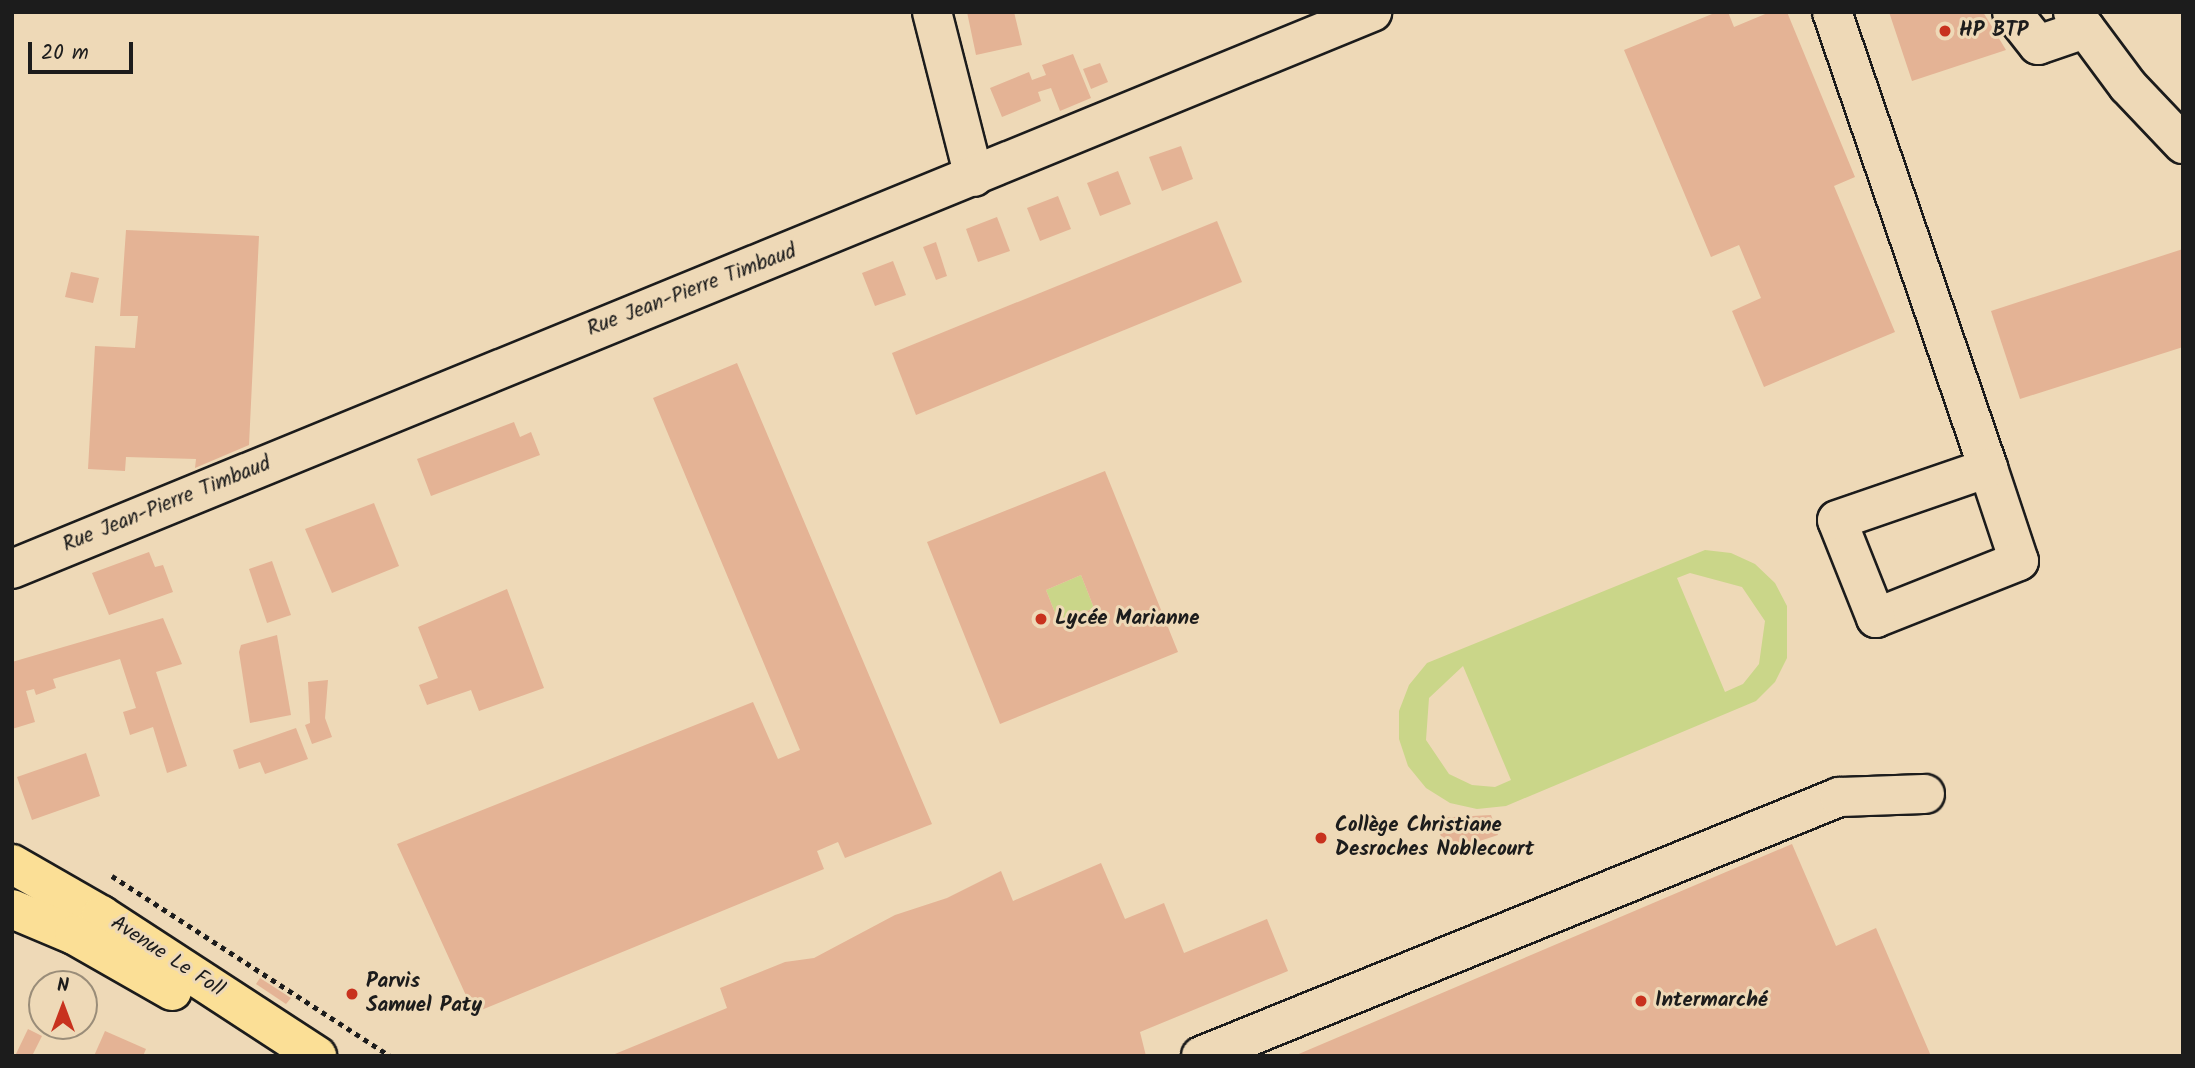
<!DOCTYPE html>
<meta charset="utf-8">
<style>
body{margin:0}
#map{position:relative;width:2195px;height:1068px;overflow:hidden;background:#eed9b7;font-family:Kalam,sans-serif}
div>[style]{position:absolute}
.green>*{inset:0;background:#cad689}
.building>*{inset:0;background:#e4b395}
.path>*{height:4.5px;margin-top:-2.25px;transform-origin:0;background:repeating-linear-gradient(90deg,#1c1c1c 0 5px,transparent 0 10px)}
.roads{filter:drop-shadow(2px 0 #1c1c1c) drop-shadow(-2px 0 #1c1c1c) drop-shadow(0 2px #1c1c1c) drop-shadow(0 -2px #1c1c1c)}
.minor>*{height:38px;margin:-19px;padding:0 19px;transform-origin:19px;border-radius:19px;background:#eed9b7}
.major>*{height:38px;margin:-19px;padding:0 19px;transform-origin:19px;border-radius:19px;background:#fbdf96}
.dots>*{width:19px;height:19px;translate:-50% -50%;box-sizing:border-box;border:4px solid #eed9b7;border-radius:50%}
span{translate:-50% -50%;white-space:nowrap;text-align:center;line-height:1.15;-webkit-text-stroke:6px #eed9b7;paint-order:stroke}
.poi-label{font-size:21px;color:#1c1c1c;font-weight:700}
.left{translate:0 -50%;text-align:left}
.street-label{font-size:21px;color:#1c1c1c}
.frame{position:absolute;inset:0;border:14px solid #1c1c1c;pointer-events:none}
.north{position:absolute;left:28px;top:970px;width:70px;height:70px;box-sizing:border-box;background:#eed9b7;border:2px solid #9a8d79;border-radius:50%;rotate:0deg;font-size:19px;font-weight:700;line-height:28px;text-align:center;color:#1c1c1c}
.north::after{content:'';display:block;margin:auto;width:24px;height:32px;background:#c8321e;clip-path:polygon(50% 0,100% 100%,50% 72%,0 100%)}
.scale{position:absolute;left:28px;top:42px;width:105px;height:32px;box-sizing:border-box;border:4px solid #1c1c1c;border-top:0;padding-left:9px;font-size:21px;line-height:24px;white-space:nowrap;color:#1c1c1c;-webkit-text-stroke:5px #eed9b7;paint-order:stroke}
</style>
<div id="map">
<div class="green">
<i style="clip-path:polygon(evenodd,1705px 550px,1731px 553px,1755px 564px,1775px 583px,1787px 606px,1787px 658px,1775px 682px,1756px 701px,1506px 806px,1477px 809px,1450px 803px,1426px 788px,1408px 766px,1399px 739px,1399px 711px,1409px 685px,1427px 663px,1705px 550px,1690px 573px,1742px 587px,1765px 621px,1759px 664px,1743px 684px,1725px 692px,1677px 578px,1690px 573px,1705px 550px,1463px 666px,1511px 780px,1495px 787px,1472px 785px,1449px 774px,1426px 740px,1429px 698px,1463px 666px)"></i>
<i style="clip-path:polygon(1081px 575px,1094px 608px,1059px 623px,1046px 590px)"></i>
</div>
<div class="building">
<i style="clip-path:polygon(967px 12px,1014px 12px,1022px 45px,976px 55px)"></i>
<i style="clip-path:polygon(1717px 12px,1728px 12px,1734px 27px,1770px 12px,1787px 12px,1855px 177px,1834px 186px,1895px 332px,1764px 387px,1732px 311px,1761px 298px,1739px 245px,1711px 257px,1624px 50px)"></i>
<i style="clip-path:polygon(1889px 12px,1983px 12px,2006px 50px,1912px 81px)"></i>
<i style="clip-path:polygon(1073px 54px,1091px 98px,1060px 111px,1051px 88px,1038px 92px,1041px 101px,1002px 117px,990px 88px,1029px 72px,1032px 80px,1046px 75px,1042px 65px)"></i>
<i style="clip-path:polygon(1100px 63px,1108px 82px,1091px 89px,1083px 69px)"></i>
<i style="clip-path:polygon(1181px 146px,1193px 179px,1162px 191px,1149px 157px)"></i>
<i style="clip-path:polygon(1118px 171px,1131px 204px,1100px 216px,1087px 183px)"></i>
<i style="clip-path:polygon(1058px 196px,1071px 229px,1040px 241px,1027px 208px)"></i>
<i style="clip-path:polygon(997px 217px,1010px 251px,978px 262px,966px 229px)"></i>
<i style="clip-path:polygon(1217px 221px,1242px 282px,916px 415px,892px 353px)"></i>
<i style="clip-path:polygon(126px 230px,259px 236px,249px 445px,195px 468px,196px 459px,126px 457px,125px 471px,88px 469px,95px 346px,135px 348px,138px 316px,120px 316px)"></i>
<i style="clip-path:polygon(936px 242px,947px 276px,936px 280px,923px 247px)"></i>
<i style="clip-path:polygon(2183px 249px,2183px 347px,2020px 399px,1991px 311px)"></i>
<i style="clip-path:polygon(893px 261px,906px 295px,875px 306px,862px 273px)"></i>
<i style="clip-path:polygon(71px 272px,99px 278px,93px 303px,65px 297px)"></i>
<i style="clip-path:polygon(737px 363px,932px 824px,845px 858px,838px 842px,817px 851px,824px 869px,474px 1013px,397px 844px,753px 702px,778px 759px,800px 750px,653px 398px)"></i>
<i style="clip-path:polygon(514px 422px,520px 437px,531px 432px,540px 455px,431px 496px,417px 459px)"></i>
<i style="clip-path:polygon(evenodd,1105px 471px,1178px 652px,1000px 724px,927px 542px,1105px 471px,1081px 575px,1094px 608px,1059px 623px,1046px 590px,1081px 575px)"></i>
<i style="clip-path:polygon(374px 503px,399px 566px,332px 593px,305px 529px)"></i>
<i style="clip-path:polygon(149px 552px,155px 567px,163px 565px,173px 592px,109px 615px,92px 573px)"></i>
<i style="clip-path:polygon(272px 561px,291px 615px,267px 623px,249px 569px)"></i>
<i style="clip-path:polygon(507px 589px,544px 688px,479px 711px,471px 690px,427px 705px,419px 685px,438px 678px,418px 627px)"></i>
<i style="clip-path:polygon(163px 618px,182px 664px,156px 672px,187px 766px,167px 773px,153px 727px,130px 735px,123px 712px,136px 708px,120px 659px,53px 679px,56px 688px,36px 695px,34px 689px,26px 691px,35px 722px,12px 729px,12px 662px)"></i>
<i style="clip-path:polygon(277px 635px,291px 715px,250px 723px,239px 652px,241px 645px)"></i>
<i style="clip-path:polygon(328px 680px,325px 718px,332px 737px,312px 744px,305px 725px,310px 723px,308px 682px)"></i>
<i style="clip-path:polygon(296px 728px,308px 759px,265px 774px,260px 762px,239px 769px,233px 750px)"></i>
<i style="clip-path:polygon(86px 753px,100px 796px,32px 820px,17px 777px)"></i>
<i style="clip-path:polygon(1491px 815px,1498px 835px,1446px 852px,1435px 818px)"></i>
<i style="clip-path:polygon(1792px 844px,1836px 946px,1876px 928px,1931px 1056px,1294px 1056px)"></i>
<i style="clip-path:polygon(1101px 863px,1125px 919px,1164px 903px,1184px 953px,1267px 919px,1288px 971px,1140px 1032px,1146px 1056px,610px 1056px,727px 1008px,720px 988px,785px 962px,814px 958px,895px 915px,947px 898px,1001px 871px,1013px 901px)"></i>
<i style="clip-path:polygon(260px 978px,291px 998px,286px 1004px,256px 984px)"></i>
<i style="clip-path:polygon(42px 986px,42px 1014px,32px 1009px)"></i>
<i style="clip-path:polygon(28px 1029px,42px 1036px,32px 1056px,15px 1056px)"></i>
<i style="clip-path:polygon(105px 1031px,146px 1049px,143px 1056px,94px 1056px)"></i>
</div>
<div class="path">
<i style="left:112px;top:876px;width:331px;rotate:32.9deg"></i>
</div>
<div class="roads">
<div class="minor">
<i style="left:932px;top:12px;width:170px;rotate:75.7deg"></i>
<i style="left:1832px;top:12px;width:482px;rotate:71.1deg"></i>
<i style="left:1988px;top:468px;width:98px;rotate:71.6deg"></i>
<i style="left:2019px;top:561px;width:154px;rotate:158.3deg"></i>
<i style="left:1876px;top:618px;width:105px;rotate:-111.7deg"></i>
<i style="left:1837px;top:520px;width:160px;rotate:-19deg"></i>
<i style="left:2012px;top:12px;width:42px;rotate:51.8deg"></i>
<i style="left:2038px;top:45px;width:50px;rotate:-18.8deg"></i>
<i style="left:2073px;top:12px;width:92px;rotate:53.4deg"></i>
<i style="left:2128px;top:86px;width:80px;rotate:46.5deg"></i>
<i style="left:12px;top:569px;width:1470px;rotate:-22.27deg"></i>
<i style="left:1201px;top:1056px;width:689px;rotate:-22.09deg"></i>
<i style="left:1839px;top:797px;width:86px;rotate:-2deg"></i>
</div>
<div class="major">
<i style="left:12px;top:864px;width:103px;rotate:29.8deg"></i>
<i style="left:101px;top:915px;width:258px;rotate:33.1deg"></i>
<i style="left:12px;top:909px;width:67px;rotate:22.8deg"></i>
<i style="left:74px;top:935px;width:113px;rotate:29.7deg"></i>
</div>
</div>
<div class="dots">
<i style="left:1945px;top:31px;background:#c8321e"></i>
<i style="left:1041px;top:619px;background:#c8321e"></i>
<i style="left:1321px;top:838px;background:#c8321e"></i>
<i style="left:352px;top:994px;background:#c8321e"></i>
<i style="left:1641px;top:1001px;background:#c8321e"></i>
</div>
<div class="poi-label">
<span class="left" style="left:1959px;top:31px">HP BTP</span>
<span class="left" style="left:1055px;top:619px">Lycée Marianne</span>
<span class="left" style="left:1335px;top:838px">Collège Christiane<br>Desroches Noblecourt</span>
<span class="left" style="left:366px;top:994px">Parvis<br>Samuel Paty</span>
<span class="left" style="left:1655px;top:1001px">Intermarché</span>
</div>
<div class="street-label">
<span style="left:692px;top:291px;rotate:-21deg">Rue Jean-Pierre Timbaud</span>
<span style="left:167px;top:505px;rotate:-22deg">Rue Jean-Pierre Timbaud</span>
<span style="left:167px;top:957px;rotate:33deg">Avenue Le Foll</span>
</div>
<div class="frame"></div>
<div class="north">N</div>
<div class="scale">20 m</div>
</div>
